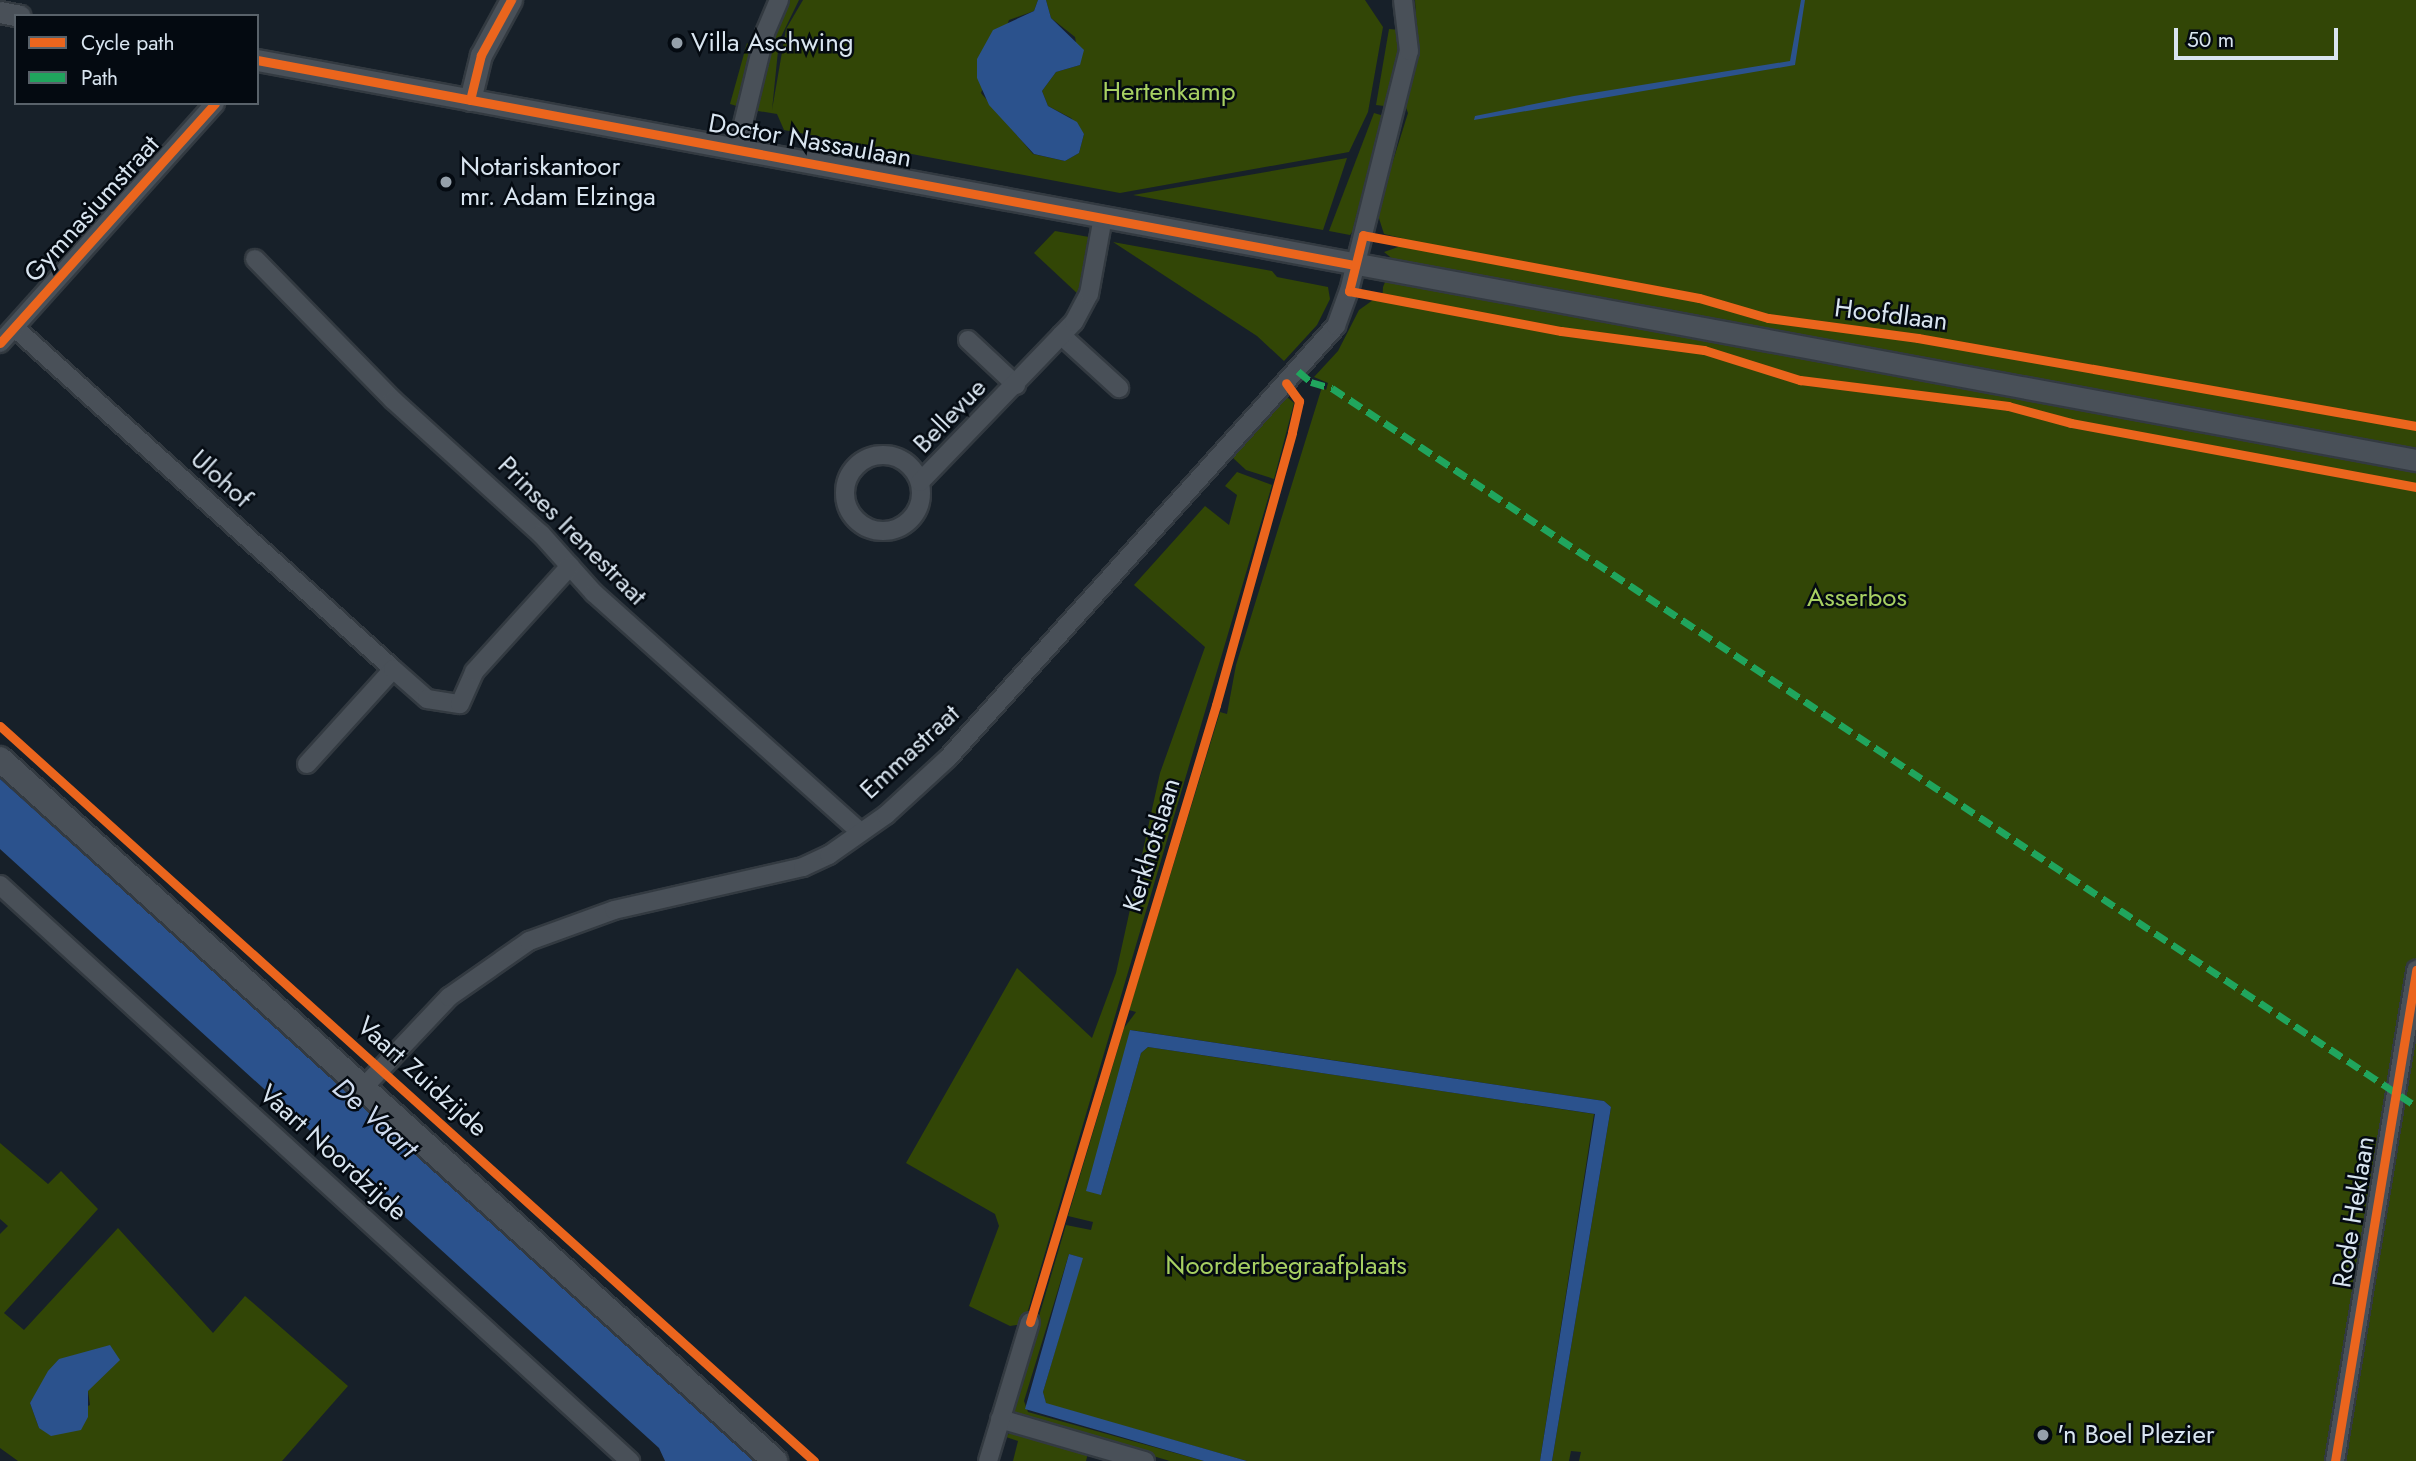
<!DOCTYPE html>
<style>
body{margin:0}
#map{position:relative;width:2416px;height:1461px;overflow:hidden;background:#172029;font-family:Jost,sans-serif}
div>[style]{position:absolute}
.green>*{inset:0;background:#324606}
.water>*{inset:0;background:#2b528d}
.roads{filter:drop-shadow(2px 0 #333a41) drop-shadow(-2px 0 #333a41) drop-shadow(0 2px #333a41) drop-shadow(0 -2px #333a41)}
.minor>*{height:18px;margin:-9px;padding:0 9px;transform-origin:9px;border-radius:9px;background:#495058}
.minor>.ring{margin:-9px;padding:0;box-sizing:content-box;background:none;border:18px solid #495058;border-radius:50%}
.tertiary>*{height:21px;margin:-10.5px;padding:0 10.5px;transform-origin:10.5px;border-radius:10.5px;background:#495058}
.secondary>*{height:24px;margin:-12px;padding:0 12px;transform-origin:12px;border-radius:12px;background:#495058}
.quiet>*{height:7px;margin-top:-3.5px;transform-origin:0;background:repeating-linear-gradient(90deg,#20a55d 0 14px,transparent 0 21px)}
.cycleway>*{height:9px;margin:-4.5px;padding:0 4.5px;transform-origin:4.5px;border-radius:4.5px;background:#eb651d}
.dots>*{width:19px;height:19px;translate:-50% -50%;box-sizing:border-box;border:4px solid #040a11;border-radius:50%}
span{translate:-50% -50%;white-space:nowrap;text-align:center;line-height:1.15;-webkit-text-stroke:5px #040a11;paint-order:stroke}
.poi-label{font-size:26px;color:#d9e5f0}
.left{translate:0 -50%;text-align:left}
.park-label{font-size:26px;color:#a7d062}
.street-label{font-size:26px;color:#d9e5f0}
.water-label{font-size:28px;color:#cfdbee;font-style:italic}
.legend{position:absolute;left:14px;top:14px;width:245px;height:91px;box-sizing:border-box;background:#040a11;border:2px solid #59626a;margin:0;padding:9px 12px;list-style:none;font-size:21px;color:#d9e5f0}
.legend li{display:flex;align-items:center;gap:14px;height:35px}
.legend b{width:35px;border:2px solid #59626a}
.scale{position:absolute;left:2174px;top:28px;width:164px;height:32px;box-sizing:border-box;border:4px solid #d9e5f0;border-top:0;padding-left:9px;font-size:21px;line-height:24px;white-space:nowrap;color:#d9e5f0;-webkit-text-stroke:5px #040a11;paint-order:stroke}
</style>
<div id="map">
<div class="green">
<i style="clip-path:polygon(787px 0,799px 0,779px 41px,772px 110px,786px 29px,803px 0,1038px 0,1034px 11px,1009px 20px,981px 93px,1033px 154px,1065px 161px,1079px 153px,1084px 134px,1071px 118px,1048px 106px,1042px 91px,1056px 72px,1080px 65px,1075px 37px,1051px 18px,1046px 0,1365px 0,1383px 27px,1368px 112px,1349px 152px,1120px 193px,784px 130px,777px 114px,752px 110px,764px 59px)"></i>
<i style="clip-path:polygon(1415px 0,2416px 0,2416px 1461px,1579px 1461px,1581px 1452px,1571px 1451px,1569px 1461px,1552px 1461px,1611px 1107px,1604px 1101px,1131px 1030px,1101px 1195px,1141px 1053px,1148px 1047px,1594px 1114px,1540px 1461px,1247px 1461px,1046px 1404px,1043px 1392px,1082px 1258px,1069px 1254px,1024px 1401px,1028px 1412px,1204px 1461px,1170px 1461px,1010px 1414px,1066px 1225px,1091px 1230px,1093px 1222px,1068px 1216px,1124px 1028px,1136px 1012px,1129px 1010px,1220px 712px,1227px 714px,1236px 665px,1322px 387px,1326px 390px,1328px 383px,1314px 377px,1338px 351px,1359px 310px,1373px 300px,1382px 302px,1383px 287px,1394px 260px,1384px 252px,1398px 247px,1401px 238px,1384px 234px,1377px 212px,1408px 113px,1405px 105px,1418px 50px)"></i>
<i style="clip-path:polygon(1389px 29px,1400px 30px,1400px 48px,1384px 106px,1376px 105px)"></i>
<i style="clip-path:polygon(747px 43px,754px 49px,740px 107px,730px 104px)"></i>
<i style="clip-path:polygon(1374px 113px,1384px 116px,1353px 231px,1350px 235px,1329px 231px)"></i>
<i style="clip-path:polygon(1347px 158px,1323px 230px,1133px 195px)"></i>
<i style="clip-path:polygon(1055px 231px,1089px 237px,1079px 295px,1034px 253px)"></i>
<i style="clip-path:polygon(1113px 242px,1272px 271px,1277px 277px,1328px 287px,1330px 299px,1317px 325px,1284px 361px,1257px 336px)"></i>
<i style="clip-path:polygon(1287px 397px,1294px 403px,1274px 479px,1246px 470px,1232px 457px)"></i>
<i style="clip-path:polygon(1237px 472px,1272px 485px,1024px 1324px,1010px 1326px,969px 1306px,999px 1226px,995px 1214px,906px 1163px,1017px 968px,1092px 1038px,1116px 973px,1160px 773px,1205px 647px,1134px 585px,1205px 506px,1229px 525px,1237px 495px,1225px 486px)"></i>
<i style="clip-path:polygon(evenodd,0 1143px,48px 1184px,61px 1171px,98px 1209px,4px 1313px,24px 1330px,118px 1228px,213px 1333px,245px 1296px,348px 1386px,282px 1461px,18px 1461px,0 1448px,0 1234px,8px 1226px,0 1219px,0 1143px,59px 1359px,88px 1391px,90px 1405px,39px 1428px,30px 1403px,59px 1359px)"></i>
<i style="clip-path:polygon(1020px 1430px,1089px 1450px,1086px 1461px,1013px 1461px,1018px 1441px,1003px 1436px)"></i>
</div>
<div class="water">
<i style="clip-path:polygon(1038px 0,1046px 0,1051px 18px,1084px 50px,1080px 65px,1056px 72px,1042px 91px,1048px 106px,1077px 122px,1084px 134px,1079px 153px,1065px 161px,1034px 154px,989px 105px,977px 78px,977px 59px,993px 30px,1034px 11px)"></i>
<i style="clip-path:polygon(1801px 0,1805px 0,1795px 65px,1474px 120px,1475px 116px,1574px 96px,1790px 61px)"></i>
<i style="clip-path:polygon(0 779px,757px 1461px,665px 1461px,659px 1448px,0 849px)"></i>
<i style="clip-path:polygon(1130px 1030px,1604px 1101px,1611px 1107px,1552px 1461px,1540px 1461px,1595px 1114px,1148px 1047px,1141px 1053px,1101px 1195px,1086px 1191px)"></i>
<i style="clip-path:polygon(1069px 1254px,1083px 1258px,1043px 1392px,1046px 1403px,1247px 1461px,1204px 1461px,1025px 1409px)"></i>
<i style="clip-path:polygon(110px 1345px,120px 1360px,88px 1391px,88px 1417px,81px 1430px,51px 1436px,39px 1428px,30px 1403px,48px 1371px,59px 1359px)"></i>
</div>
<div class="roads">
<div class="minor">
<i style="left:737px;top:149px;width:119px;rotate:-76.4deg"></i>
<i style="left:765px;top:33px;width:36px;rotate:-67deg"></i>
<i style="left:255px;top:259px;width:197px;rotate:45.6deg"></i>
<i style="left:393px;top:400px;width:200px;rotate:42.2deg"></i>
<i style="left:541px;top:534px;width:79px;rotate:48.1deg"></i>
<i style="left:594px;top:593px;width:358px;rotate:41.9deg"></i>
<i style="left:15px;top:328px;width:509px;rotate:42.05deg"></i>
<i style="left:1061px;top:335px;width:79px;rotate:42.4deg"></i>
<i style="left:968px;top:340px;width:66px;rotate:43.2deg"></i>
<i style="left:0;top:343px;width:322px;rotate:-48.1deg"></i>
<i class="ring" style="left:845px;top:455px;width:58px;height:58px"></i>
<i style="left:920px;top:482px;width:222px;rotate:-46.1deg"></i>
<i style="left:1074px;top:322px;width:32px;rotate:-62deg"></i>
<i style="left:1089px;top:294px;width:78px;rotate:-79.7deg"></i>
<i style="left:307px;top:764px;width:128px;rotate:-47.8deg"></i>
<i style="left:393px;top:669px;width:45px;rotate:41.4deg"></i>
<i style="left:427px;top:699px;width:33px;rotate:9deg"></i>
<i style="left:460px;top:704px;width:35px;rotate:-66deg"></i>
<i style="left:474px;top:672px;width:143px;rotate:-47.8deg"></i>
<i style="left:0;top:885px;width:854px;rotate:42.44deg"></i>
<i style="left:362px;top:1089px;width:127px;rotate:-46.6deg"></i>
<i style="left:449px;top:997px;width:98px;rotate:-35deg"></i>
<i style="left:529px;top:941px;width:90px;rotate:-20deg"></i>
<i style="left:614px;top:910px;width:194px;rotate:-12.8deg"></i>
<i style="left:803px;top:867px;width:29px;rotate:-25deg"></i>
<i style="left:829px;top:855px;width:70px;rotate:-35.1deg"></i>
<i style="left:886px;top:815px;width:84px;rotate:-42.6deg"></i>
<i style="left:948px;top:758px;width:581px;rotate:-48.07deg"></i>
<i style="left:1336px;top:326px;width:37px;rotate:-70deg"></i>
<i style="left:1349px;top:291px;width:247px;rotate:-76deg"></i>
<i style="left:1409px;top:51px;width:51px;rotate:-96.7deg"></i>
<i style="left:1000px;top:1419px;width:151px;rotate:16.2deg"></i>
<i style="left:988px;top:1461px;width:145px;rotate:-73.2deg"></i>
<i style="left:2335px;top:1461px;width:498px;rotate:-80.6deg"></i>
</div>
<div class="tertiary">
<i style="left:0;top:12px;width:20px;rotate:11deg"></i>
<i style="left:257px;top:60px;width:2196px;rotate:10.5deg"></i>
<i style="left:470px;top:100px;width:46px;rotate:-76.3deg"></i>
<i style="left:481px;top:55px;width:63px;rotate:-61.4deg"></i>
</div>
<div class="secondary">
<i style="left:0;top:759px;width:1046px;rotate:42.17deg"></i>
</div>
</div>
<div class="quiet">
<i style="left:1298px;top:371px;width:17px;rotate:40deg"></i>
<i style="left:1311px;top:382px;width:22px;rotate:16deg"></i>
<i style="left:1332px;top:388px;width:1300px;rotate:33.52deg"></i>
</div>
<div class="cycleway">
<i style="left:257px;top:60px;width:1117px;rotate:10.58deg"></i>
<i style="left:470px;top:100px;width:46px;rotate:-76.3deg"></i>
<i style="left:481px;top:55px;width:63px;rotate:-61.4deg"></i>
<i style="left:0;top:343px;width:322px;rotate:-48.1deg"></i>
<i style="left:2416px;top:426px;width:506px;rotate:-169.98deg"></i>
<i style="left:1918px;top:338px;width:151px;rotate:-172.4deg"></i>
<i style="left:1768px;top:318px;width:72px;rotate:-163.8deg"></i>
<i style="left:1699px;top:298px;width:342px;rotate:-169.4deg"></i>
<i style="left:1363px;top:235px;width:58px;rotate:104deg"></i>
<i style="left:1349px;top:291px;width:216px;rotate:10.7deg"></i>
<i style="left:1561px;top:331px;width:144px;rotate:7.6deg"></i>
<i style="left:1704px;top:350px;width:101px;rotate:17.4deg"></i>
<i style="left:1800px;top:380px;width:210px;rotate:7.1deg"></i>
<i style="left:2008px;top:406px;width:65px;rotate:15.1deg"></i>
<i style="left:2071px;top:423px;width:351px;rotate:10.5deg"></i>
<i style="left:0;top:726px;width:1097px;rotate:42.08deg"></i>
<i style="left:1030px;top:1322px;width:644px;rotate:-73.22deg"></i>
<i style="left:1216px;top:705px;width:283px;rotate:-74.4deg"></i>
<i style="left:1292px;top:432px;width:32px;rotate:-77deg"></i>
<i style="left:1299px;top:401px;width:22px;rotate:-126deg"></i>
<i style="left:2335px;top:1461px;width:498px;rotate:-80.6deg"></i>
</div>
<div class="dots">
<i style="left:677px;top:43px;background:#95a0aa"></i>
<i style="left:446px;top:182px;background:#95a0aa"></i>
<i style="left:2043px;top:1435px;background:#95a0aa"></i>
</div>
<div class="poi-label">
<span class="left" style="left:691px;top:43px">Villa Aschwing</span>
<span class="left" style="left:460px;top:182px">Notariskantoor<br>mr. Adam Elzinga</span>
<span class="left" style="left:2057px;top:1435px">'n Boel Plezier</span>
</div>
<div class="park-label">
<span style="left:1169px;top:92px">Hertenkamp</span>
<span style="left:1857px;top:598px">Asserbos</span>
<span style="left:1286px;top:1266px">Noorderbegraafplaats</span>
</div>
<div class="street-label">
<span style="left:810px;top:141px;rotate:10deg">Doctor Nassaulaan</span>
<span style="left:92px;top:209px;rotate:-48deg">Gymnasiumstraat</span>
<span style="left:1891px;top:315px;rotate:7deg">Hoofdlaan</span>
<span style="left:950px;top:416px;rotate:-46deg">Bellevue</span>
<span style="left:221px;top:479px;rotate:42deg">Ulohof</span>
<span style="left:572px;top:531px;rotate:45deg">Prinses Irenestraat</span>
<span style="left:910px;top:752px;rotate:-43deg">Emmastraat</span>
<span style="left:1152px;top:845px;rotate:-73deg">Kerkhofslaan</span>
<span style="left:422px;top:1077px;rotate:42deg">Vaart Zuidzijde</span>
<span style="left:333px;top:1153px;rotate:42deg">Vaart Noordzijde</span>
<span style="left:2354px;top:1212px;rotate:-81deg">Rode Heklaan</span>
</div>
<div class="water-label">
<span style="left:375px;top:1118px;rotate:42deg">De Vaart</span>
</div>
<ul class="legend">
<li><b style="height:9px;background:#eb651d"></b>Cycle path</li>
<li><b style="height:9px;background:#20a55d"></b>Path</li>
</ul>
<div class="scale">50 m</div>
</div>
